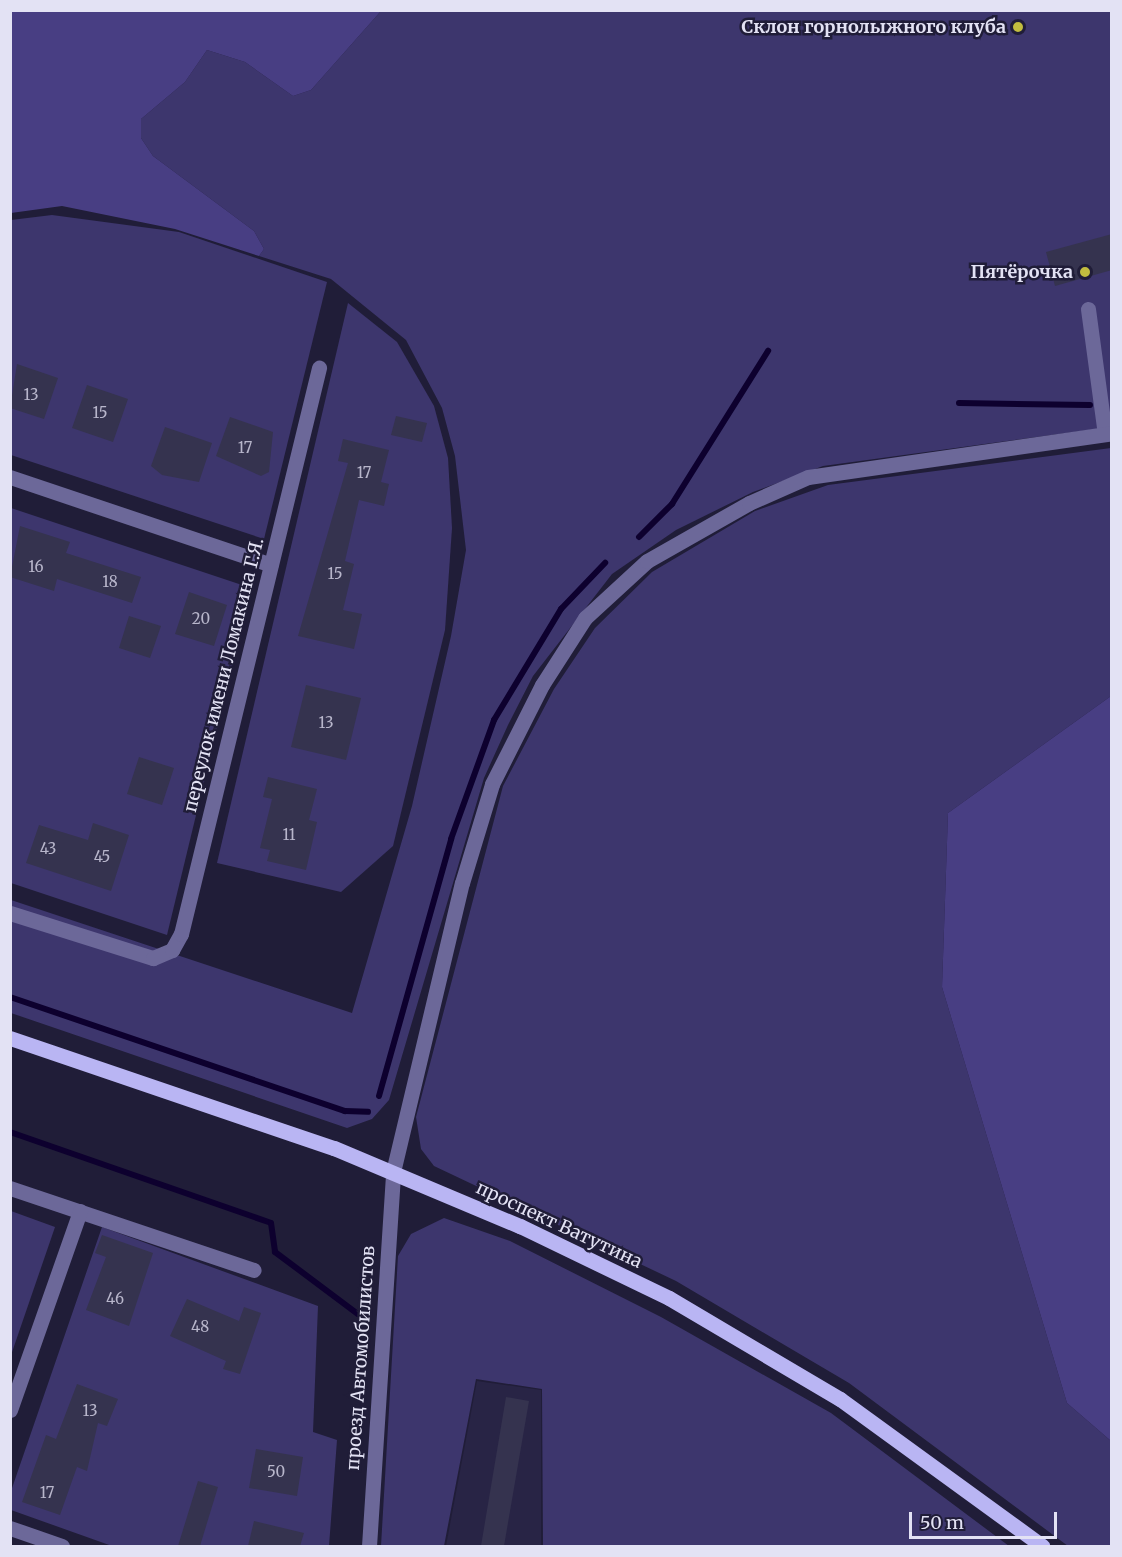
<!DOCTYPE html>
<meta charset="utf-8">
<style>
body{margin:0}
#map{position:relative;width:1122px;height:1557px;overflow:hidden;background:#201d38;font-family:Merriweather,serif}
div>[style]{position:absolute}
.built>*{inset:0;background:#282445}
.green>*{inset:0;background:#3d366d}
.forest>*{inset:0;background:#483e83}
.stream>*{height:6px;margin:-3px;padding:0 3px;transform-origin:3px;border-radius:3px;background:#0d002e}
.building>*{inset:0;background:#35334f}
.minor>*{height:15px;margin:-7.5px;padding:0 7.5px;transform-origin:7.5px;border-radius:7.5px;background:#6c6899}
.major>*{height:15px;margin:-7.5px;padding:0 7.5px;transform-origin:7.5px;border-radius:7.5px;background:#b9b5f3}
.dots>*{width:16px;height:16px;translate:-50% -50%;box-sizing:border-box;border:3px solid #201d38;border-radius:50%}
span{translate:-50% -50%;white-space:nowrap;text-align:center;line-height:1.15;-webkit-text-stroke:5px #201d38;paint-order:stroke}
.number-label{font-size:15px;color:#b8b6cb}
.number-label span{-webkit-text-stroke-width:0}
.poi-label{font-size:18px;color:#e3e2f4;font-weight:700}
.right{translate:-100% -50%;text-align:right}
.street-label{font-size:18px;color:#e3e2f4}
.frame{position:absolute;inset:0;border:12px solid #e3e2f4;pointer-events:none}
.scale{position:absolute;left:909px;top:1512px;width:148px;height:27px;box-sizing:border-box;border:3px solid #e3e2f4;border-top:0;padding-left:8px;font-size:18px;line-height:21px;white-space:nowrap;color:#e3e2f4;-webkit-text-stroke:4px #201d38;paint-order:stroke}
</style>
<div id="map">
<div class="built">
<i style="clip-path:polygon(477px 1381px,541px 1390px,541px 1546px,446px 1546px)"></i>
</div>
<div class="green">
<i style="clip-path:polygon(381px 11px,1111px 11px,1111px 427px,823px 466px,753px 492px,676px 530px,612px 574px,533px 676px,508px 725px,484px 778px,389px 1100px,372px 1119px,347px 1128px,11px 1013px,11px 900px,352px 1013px,412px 806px,451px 636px,466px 550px,455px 456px,442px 408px,406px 340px,331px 279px,259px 256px,264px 249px,254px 231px,153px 156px,141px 138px,141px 119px,185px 82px,207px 50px,245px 62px,293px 96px,311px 90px)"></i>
<i style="clip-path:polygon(52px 215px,179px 232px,327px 282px,264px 539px,11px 455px,11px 220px)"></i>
<i style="clip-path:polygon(348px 303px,397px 342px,434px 406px,448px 458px,452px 528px,445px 630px,393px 846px,341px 892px,217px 863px)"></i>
<i style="clip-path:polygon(1111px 448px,1111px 696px,948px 813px,942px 987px,1067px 1403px,1111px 1441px,1111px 1546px,1068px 1546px,849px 1383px,676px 1281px,434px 1166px,421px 1149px,416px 1117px,503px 786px,554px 689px,595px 628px,652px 572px,755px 511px,828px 485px)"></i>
<i style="clip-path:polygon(11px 508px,251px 588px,167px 935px,11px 883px)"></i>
<i style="clip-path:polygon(11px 1211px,55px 1227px,11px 1355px,10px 1211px)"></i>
<i style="clip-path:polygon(444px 1218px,510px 1241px,661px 1317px,831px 1413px,1009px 1546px,543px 1546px,542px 1389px,476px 1379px,444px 1546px,381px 1546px,398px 1256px,411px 1234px)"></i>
<i style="clip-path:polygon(102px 1227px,318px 1306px,313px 1432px,337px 1440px,329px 1546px,112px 1546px,11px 1510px,11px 1491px)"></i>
</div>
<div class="forest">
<i style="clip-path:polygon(10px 11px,215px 12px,381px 11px,311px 90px,293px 96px,245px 62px,207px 50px,185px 82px,141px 119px,141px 138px,153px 156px,254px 231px,264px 249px,259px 256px,175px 229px,62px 206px,11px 213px)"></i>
<i style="clip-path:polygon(1111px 696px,1111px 1441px,1067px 1403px,942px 987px,948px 813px)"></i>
</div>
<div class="stream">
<i style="left:959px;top:403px;width:131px;rotate:0.9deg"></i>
<i style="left:639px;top:537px;width:47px;rotate:-45deg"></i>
<i style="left:672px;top:504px;width:181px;rotate:-57.9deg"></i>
<i style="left:10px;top:997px;width:354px;rotate:18.8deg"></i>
<i style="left:345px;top:1111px;width:23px;rotate:2deg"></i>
<i style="left:379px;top:1096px;width:267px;rotate:-74.3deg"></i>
<i style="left:451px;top:839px;width:127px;rotate:-70.1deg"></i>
<i style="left:494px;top:720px;width:130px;rotate:-58.9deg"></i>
<i style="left:561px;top:609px;width:64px;rotate:-46.3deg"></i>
<i style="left:10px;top:1132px;width:276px;rotate:19.2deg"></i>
<i style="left:271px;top:1223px;width:29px;rotate:82deg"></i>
<i style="left:275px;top:1252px;width:104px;rotate:36.8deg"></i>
</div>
<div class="building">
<i style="clip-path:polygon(1112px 234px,1112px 270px,1055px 286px,1046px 252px)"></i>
<i style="clip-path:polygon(17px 364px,58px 378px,44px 419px,10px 408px)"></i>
<i style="clip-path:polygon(87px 385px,128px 399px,113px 442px,72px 428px)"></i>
<i style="clip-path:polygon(396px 416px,427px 423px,422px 442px,391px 435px)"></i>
<i style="clip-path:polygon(230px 417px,273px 432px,269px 472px,261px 476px,216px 456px)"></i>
<i style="clip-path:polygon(165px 427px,212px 443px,199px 482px,162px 475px,151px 466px)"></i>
<i style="clip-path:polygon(343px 439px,389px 450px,381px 482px,389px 484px,384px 506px,359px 500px,345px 561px,354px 564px,343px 610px,362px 614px,354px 649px,298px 636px,348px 463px,338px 461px)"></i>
<i style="clip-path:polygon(20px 526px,70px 542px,66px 553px,141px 577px,132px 603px,57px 579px,54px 591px,10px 577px)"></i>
<i style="clip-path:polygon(189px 592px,227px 605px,214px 646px,175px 634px)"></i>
<i style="clip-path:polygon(129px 616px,161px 626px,150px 658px,119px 648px)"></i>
<i style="clip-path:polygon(306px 685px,361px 698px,346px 760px,291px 747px)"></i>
<i style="clip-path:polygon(139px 757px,174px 768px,162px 805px,127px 794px)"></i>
<i style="clip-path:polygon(268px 777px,317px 789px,309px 820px,317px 822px,306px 870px,267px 861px,270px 850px,260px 848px,272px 799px,263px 797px)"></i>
<i style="clip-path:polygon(93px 823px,129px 835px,111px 891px,26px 863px,39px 825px,88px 840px)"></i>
<i style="clip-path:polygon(102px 1235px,153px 1253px,129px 1326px,86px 1310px,106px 1257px,95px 1253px)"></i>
<i style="clip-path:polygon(187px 1299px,239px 1321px,244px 1307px,261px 1313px,240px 1374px,223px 1369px,226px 1361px,170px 1336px)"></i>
<i style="clip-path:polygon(77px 1384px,118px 1399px,107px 1426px,98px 1423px,87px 1471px,77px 1467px,60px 1515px,22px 1502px,46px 1435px,56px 1439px)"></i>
<i style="clip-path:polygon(506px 1397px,529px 1401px,504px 1546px,481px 1546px)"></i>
<i style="clip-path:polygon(256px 1449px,303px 1457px,297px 1496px,249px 1488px)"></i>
<i style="clip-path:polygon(198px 1481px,218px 1487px,200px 1546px,178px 1546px)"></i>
<i style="clip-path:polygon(254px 1521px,304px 1533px,300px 1546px,248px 1546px)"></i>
</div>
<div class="minor">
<i style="left:1088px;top:309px;width:126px;rotate:82.3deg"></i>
<i style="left:10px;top:477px;width:275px;rotate:18.6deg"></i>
<i style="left:10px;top:913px;width:150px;rotate:17.5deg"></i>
<i style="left:153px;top:958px;width:21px;rotate:-23deg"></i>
<i style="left:172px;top:950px;width:18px;rotate:-61deg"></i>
<i style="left:181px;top:934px;width:583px;rotate:-76.3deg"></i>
<i style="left:10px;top:1188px;width:257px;rotate:18.6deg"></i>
<i style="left:10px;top:1410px;width:211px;rotate:-70.6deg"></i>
<i style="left:10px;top:1528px;width:55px;rotate:19.1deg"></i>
<i style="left:369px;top:1546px;width:375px;rotate:-86.3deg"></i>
<i style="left:393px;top:1172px;width:297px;rotate:-76.6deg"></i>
<i style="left:462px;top:883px;width:103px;rotate:-73.1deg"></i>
<i style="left:492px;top:784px;width:111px;rotate:-63.2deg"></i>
<i style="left:542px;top:685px;width:80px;rotate:-57.3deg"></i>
<i style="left:585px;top:618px;width:84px;rotate:-42.6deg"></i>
<i style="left:647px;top:561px;width:117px;rotate:-29.6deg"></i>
<i style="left:749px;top:503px;width:64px;rotate:-23.8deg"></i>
<i style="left:808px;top:477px;width:307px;rotate:-8.2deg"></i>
</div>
<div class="major">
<i style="left:10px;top:1038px;width:342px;rotate:18.8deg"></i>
<i style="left:334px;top:1148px;width:202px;rotate:22.8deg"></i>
<i style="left:520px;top:1226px;width:165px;rotate:25.8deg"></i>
<i style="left:669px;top:1298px;width:199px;rotate:30.6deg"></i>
<i style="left:840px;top:1399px;width:250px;rotate:36deg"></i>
</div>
<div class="dots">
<i style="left:1018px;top:27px;background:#c2bd3f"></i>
<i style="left:1085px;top:272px;background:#c2bd3f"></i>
</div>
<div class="number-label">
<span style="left:31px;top:395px">13</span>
<span style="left:100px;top:413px">15</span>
<span style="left:245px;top:448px">17</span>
<span style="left:364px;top:473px">17</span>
<span style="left:36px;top:567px">16</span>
<span style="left:335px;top:574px">15</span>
<span style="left:110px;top:582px">18</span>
<span style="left:201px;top:619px">20</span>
<span style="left:326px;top:723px">13</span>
<span style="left:289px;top:835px">11</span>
<span style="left:48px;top:849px">43</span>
<span style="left:102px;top:857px">45</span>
<span style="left:115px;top:1299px">46</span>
<span style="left:200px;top:1327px">48</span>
<span style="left:90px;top:1411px">13</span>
<span style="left:276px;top:1472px">50</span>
<span style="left:47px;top:1493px">17</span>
</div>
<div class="poi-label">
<span class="right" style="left:1006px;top:27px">Склон горнолыжного клуба</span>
<span class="right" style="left:1073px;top:272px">Пятёрочка</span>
</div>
<div class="street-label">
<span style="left:224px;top:675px;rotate:-76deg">переулок имени Ломакина Г.Я.</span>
<span style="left:559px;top:1225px;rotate:25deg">проспект Ватутина</span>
<span style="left:361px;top:1358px;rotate:-86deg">проезд Автомобилистов</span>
</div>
<div class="frame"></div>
<div class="scale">50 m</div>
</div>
